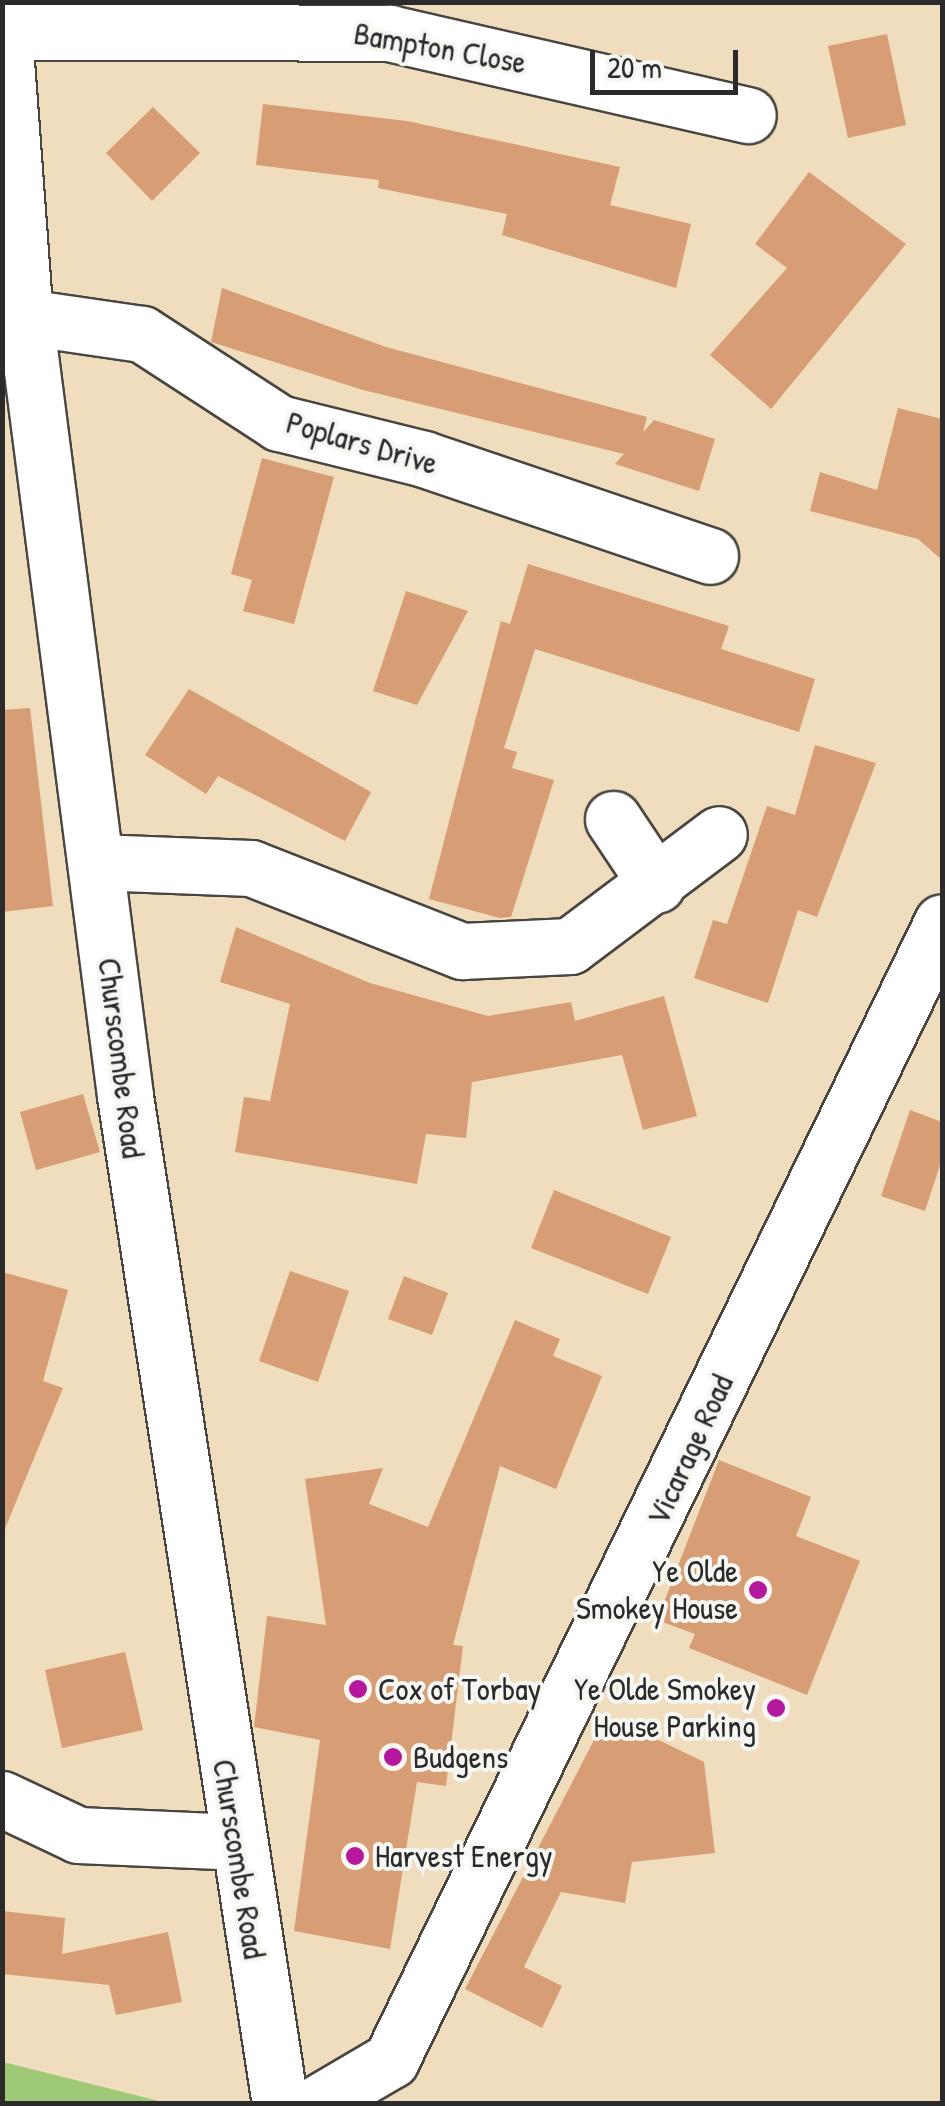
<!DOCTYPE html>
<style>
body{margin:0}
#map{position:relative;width:945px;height:2106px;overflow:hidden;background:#f0ddbd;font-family:"Patrick Hand",sans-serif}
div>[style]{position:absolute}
.green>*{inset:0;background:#9eca77}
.building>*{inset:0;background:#d79d75}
.roads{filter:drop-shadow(2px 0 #494641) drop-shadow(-2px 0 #494641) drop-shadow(0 2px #494641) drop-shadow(0 -2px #494641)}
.minor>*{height:55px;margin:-27.5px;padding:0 27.5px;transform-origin:27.5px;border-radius:27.5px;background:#fff}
.dots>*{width:28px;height:28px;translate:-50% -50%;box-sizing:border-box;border:5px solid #f6f6f2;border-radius:50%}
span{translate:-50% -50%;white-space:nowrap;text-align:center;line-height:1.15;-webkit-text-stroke:8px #f6f6f2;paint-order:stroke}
.street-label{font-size:32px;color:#2b2b2b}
.poi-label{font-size:32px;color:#2b2b2b}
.right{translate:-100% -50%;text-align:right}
.left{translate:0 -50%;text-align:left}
.frame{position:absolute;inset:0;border:5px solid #2b2b2b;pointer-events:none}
.scale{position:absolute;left:590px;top:50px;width:148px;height:45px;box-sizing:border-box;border:5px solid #2b2b2b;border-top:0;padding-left:12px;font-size:30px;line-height:35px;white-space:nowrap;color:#2b2b2b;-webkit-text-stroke:8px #f6f6f2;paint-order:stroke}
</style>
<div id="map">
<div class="green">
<i style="clip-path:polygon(2px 2062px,3px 2062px,167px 2103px,3px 2103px)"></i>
</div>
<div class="building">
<i style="clip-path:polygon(887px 34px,906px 125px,848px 138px,828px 46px)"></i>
<i style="clip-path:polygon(263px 104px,407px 121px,620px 167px,610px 205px,691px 224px,676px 288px,502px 235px,507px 214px,378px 188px,379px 180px,256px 165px)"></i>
<i style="clip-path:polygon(153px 107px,200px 153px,152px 201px,106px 153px)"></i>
<i style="clip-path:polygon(809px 172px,906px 244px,771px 409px,710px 355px,787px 268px,755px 244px)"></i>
<i style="clip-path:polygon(222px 288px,386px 347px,647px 417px,643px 432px,654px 420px,715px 439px,699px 491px,615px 464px,624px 454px,363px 390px,211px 342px)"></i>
<i style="clip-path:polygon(898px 408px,942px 419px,942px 560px,918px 539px,810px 511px,820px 472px,877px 490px)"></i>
<i style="clip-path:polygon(262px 458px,334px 477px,294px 624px,243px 611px,252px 580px,231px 574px)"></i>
<i style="clip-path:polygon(528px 564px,729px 626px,721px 649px,815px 679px,799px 732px,535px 649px,504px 748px,517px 752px,512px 768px,554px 780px,511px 917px,500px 918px,429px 899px,501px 621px,510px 624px)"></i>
<i style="clip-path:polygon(406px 591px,468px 611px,417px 705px,373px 691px)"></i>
<i style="clip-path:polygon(189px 689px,371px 792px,345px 841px,218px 776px,206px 794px,145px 755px)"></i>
<i style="clip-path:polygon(30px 708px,53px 906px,2px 912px,2px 710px)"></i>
<i style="clip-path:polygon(815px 745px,876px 763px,817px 917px,798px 910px,768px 1003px,694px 978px,713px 920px,727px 924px,767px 806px,795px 815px)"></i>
<i style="clip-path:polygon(236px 927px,370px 983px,488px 1016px,571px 1002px,575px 1021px,664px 996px,697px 1116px,643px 1130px,622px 1055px,472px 1082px,466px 1138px,426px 1134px,417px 1184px,235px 1152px,244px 1097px,270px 1101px,290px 1004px,220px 982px)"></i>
<i style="clip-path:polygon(83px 1094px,100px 1152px,36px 1170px,20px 1112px)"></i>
<i style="clip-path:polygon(910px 1110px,942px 1122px,942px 1159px,925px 1211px,881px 1196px)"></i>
<i style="clip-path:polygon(554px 1190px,671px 1237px,648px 1294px,531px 1248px)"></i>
<i style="clip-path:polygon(290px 1271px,349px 1291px,318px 1382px,259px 1361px)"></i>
<i style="clip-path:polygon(2px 1272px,68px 1290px,43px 1381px,63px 1388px,4px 1531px)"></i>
<i style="clip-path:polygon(404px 1276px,448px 1293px,432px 1335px,388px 1319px)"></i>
<i style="clip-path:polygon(515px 1320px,560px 1339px,553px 1356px,602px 1376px,556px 1489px,500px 1466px,453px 1645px,463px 1646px,446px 1786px,417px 1782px,390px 1949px,294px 1931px,320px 1740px,254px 1727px,267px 1616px,326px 1625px,305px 1479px,383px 1468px,369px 1504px,428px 1527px)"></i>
<i style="clip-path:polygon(719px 1460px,811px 1497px,796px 1536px,860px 1561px,807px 1695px,689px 1648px,695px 1634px,657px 1620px)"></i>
<i style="clip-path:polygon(125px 1652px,143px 1730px,62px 1748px,45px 1670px)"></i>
<i style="clip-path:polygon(607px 1715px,704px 1762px,715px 1853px,632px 1862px,625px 1903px,561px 1892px,524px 1967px,562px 1986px,542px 2028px,465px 1989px)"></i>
<i style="clip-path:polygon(2px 1911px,65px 1918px,62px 1954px,168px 1932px,182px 2002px,116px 2015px,109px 1985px,2px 1974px)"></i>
</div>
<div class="roads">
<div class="minor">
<i style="left:2px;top:7px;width:311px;rotate:85.8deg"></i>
<i style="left:25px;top:317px;width:785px;rotate:82.68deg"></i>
<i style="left:125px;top:1096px;width:1020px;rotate:81.26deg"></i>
<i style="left:6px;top:32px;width:383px;rotate:0.1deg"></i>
<i style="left:389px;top:33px;width:368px;rotate:12.9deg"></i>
<i style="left:25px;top:317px;width:118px;rotate:8.3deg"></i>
<i style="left:142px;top:334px;width:163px;rotate:33deg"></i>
<i style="left:279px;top:423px;width:149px;rotate:13.9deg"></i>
<i style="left:424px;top:459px;width:302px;rotate:18.7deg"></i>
<i style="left:613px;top:819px;width:79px;rotate:56.3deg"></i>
<i style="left:96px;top:862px;width:155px;rotate:2.2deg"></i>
<i style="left:251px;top:868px;width:227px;rotate:21.5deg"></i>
<i style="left:462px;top:951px;width:108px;rotate:-2.7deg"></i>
<i style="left:570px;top:946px;width:186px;rotate:-36.9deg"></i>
<i style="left:2px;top:1799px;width:84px;rotate:25.3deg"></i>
<i style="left:78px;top:1835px;width:158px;rotate:2.5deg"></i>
<i style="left:316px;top:2104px;width:87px;rotate:-30.4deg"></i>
<i style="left:391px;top:2060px;width:1264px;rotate:-64.16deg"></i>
</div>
</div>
<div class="dots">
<i style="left:758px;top:1590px;background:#b5179e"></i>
<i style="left:358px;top:1689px;background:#b5179e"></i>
<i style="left:776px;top:1708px;background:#b5179e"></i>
<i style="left:393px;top:1757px;background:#b5179e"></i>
<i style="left:355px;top:1856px;background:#b5179e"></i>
</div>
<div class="street-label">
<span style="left:440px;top:48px;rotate:10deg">Bampton Close</span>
<span style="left:362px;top:443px;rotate:16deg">Poplars Drive</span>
<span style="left:121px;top:1058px;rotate:83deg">Churscombe Road</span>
<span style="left:690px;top:1450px;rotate:-65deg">Vicarage Road</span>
<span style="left:239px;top:1859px;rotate:81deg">Churscombe Road</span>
</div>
<div class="poi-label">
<span class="right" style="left:738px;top:1590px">Ye Olde<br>Smokey House</span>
<span class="left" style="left:378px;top:1689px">Cox of Torbay</span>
<span class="right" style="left:756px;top:1708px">Ye Olde Smokey<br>House Parking</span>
<span class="left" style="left:413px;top:1757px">Budgens</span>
<span class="left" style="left:375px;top:1856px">Harvest Energy</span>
</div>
<div class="frame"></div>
<div class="scale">20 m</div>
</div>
